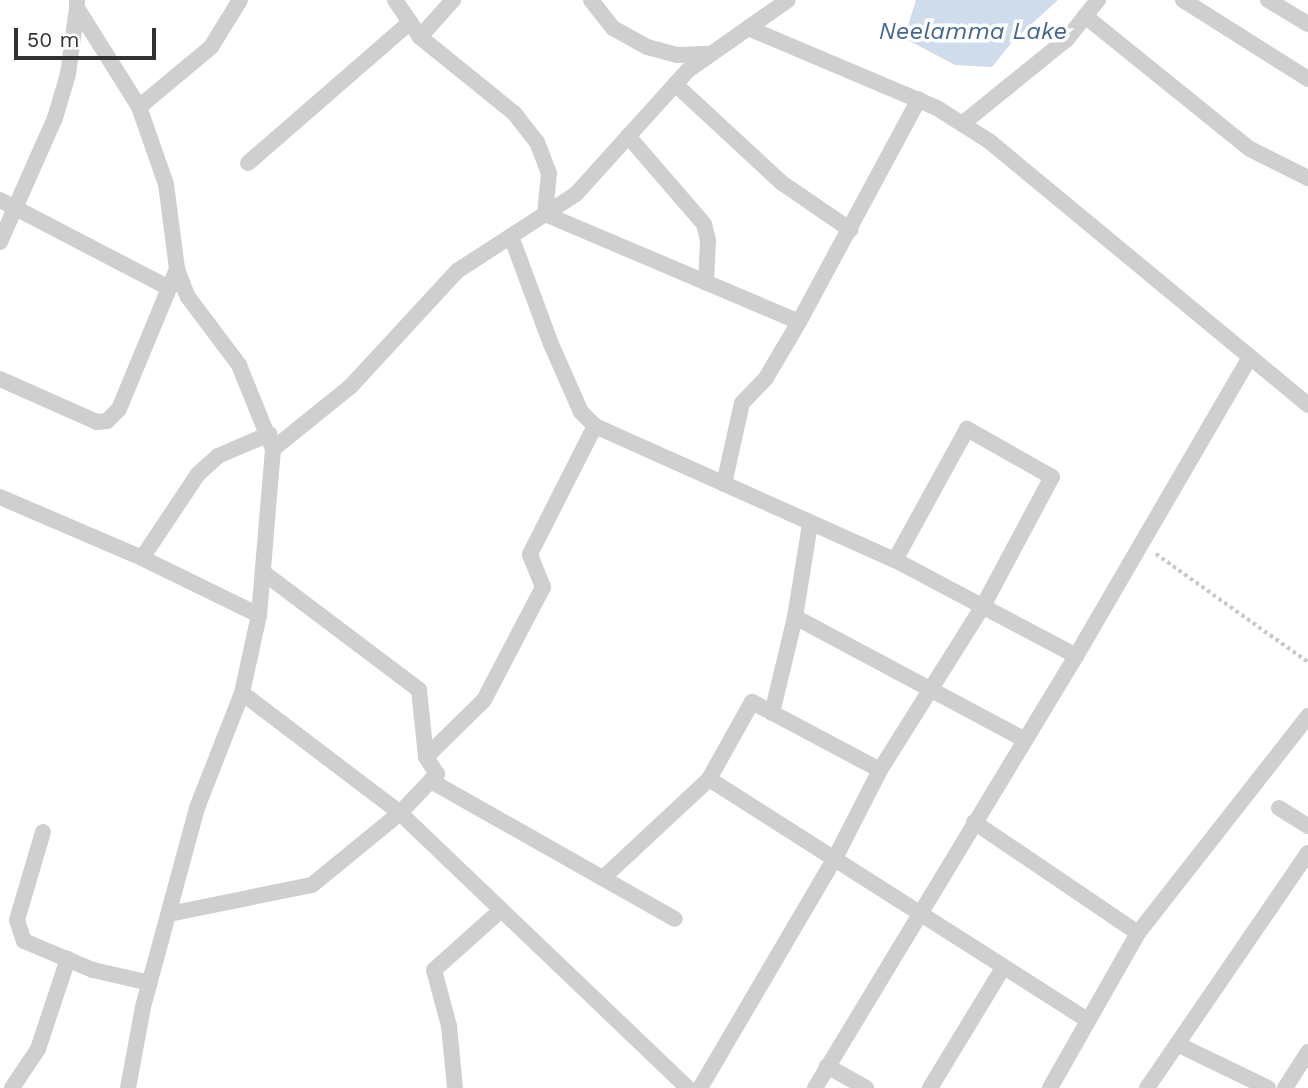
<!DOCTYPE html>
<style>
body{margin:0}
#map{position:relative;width:1308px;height:1088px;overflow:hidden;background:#fff;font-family:"Work Sans",sans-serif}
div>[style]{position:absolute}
.water>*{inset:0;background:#cfdceb}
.path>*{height:3.5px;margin-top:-1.75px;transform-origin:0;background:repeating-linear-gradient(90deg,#c9c9c9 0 3.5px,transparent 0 7px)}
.street>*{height:16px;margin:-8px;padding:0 8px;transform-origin:8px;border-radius:8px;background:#cfcfcf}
span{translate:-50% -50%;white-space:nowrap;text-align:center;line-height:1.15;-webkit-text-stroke:7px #fff;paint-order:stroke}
.water-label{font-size:24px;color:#446790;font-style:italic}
.scale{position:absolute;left:14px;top:28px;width:142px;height:32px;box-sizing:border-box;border:4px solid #323232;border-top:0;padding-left:9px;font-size:21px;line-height:24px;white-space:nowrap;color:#323232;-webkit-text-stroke:5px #fff;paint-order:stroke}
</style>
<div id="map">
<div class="water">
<i style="clip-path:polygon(916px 0,1058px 0,1013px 41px,992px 67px,955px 65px,904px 38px)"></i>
</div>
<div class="path">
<i style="left:1156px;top:554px;width:186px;rotate:35.4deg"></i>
</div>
<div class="street">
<i style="left:77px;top:0;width:8px;rotate:90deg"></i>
<i style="left:77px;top:8px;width:117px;rotate:57.9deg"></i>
<i style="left:139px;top:107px;width:82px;rotate:70.7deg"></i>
<i style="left:166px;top:184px;width:86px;rotate:82.6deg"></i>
<i style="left:177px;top:269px;width:30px;rotate:69deg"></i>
<i style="left:188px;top:297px;width:85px;rotate:53.1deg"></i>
<i style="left:239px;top:365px;width:91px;rotate:68deg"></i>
<i style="left:273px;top:449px;width:167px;rotate:94.8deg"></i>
<i style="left:259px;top:615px;width:80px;rotate:102.3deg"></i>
<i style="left:242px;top:693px;width:123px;rotate:111.4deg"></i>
<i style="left:197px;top:808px;width:206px;rotate:105.2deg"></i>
<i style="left:143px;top:1007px;width:82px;rotate:100.5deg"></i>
<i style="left:395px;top:0;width:45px;rotate:56deg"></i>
<i style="left:420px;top:37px;width:50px;rotate:-48.3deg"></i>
<i style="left:591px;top:0;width:36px;rotate:52deg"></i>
<i style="left:613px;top:28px;width:39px;rotate:29deg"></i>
<i style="left:647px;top:47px;width:31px;rotate:15deg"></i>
<i style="left:677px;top:55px;width:34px;rotate:-2deg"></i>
<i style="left:1183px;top:0;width:148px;rotate:32.3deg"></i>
<i style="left:1268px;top:0;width:47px;rotate:31deg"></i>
<i style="left:1085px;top:16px;width:212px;rotate:38.9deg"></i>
<i style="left:1250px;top:149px;width:65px;rotate:26.6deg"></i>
<i style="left:748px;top:28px;width:205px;rotate:22.9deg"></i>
<i style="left:937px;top:108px;width:62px;rotate:32.4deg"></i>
<i style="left:989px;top:141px;width:414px;rotate:39.6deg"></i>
<i style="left:420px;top:37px;width:121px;rotate:39deg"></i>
<i style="left:514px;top:113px;width:37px;rotate:52deg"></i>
<i style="left:537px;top:142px;width:33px;rotate:69deg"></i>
<i style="left:549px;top:173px;width:41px;rotate:95.6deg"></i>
<i style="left:545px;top:214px;width:276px;rotate:23deg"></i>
<i style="left:675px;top:84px;width:146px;rotate:42.8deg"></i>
<i style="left:782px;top:183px;width:83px;rotate:34.3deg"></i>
<i style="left:139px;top:107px;width:94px;rotate:-39.8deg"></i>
<i style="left:211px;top:47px;width:55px;rotate:-58.3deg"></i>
<i style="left:962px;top:124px;width:135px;rotate:-39deg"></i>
<i style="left:1067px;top:39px;width:50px;rotate:-51.5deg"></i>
<i style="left:628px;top:136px;width:116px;rotate:49.2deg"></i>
<i style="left:704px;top:224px;width:16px;rotate:76deg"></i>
<i style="left:708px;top:240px;width:43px;rotate:92.7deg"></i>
<i style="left:248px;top:163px;width:215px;rotate:-41deg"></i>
<i style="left:0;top:200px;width:191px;rotate:27.5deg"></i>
<i style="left:511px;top:236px;width:115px;rotate:69.7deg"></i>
<i style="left:551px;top:344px;width:74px;rotate:66.2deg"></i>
<i style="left:581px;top:412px;width:20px;rotate:45deg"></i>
<i style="left:595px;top:426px;width:329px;rotate:24.1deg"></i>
<i style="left:895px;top:560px;width:205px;rotate:27.9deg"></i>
<i style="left:0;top:242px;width:136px;rotate:-66.1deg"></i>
<i style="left:55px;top:118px;width:46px;rotate:-73.5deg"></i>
<i style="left:68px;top:74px;width:67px;rotate:-82.2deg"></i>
<i style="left:0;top:379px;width:106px;rotate:23.9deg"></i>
<i style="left:97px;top:422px;width:10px;rotate:-6deg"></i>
<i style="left:107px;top:421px;width:17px;rotate:-45deg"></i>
<i style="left:119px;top:409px;width:152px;rotate:-67.5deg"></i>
<i style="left:273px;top:449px;width:100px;rotate:-38.9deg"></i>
<i style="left:351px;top:386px;width:156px;rotate:-47.3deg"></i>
<i style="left:457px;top:271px;width:142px;rotate:-32.9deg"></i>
<i style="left:576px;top:194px;width:166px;rotate:-47.9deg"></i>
<i style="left:687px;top:71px;width:123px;rotate:-35.1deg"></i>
<i style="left:724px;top:484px;width:83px;rotate:-77.5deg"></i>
<i style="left:742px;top:403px;width:35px;rotate:-46deg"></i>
<i style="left:766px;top:378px;width:65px;rotate:-59.5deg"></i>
<i style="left:799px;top:322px;width:253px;rotate:-61.7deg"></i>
<i style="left:0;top:497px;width:155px;rotate:23.2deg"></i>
<i style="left:142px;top:558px;width:130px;rotate:26deg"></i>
<i style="left:142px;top:558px;width:101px;rotate:-56.3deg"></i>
<i style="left:198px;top:474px;width:27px;rotate:-42deg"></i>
<i style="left:218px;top:456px;width:56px;rotate:-23.3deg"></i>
<i style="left:264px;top:573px;width:194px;rotate:37deg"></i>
<i style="left:419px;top:690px;width:67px;rotate:84deg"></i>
<i style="left:795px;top:617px;width:261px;rotate:28.1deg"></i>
<i style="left:242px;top:693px;width:198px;rotate:37.2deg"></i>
<i style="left:400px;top:813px;width:398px;rotate:43.7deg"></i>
<i style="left:772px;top:713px;width:99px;rotate:-76.5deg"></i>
<i style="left:795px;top:617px;width:94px;rotate:-80.8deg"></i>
<i style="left:880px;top:770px;width:145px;rotate:-152deg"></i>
<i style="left:752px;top:702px;width:88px;rotate:119.2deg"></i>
<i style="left:709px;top:779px;width:449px;rotate:32.5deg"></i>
<i style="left:431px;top:781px;width:280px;rotate:29.5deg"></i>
<i style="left:1279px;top:808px;width:34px;rotate:32deg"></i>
<i style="left:974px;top:822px;width:198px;rotate:34.1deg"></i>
<i style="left:43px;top:832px;width:92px;rotate:106.5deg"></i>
<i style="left:17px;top:920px;width:22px;rotate:72deg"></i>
<i style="left:24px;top:941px;width:75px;rotate:22.8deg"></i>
<i style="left:93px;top:970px;width:58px;rotate:12.8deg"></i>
<i style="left:603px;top:878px;width:145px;rotate:-43deg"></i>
<i style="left:169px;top:914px;width:146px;rotate:-11.5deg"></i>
<i style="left:312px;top:885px;width:114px;rotate:-39.3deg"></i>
<i style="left:400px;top:813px;width:54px;rotate:-46.5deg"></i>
<i style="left:437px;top:774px;width:20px;rotate:-123deg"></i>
<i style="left:426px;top:757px;width:81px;rotate:-44.5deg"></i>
<i style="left:484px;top:700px;width:127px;rotate:-62.4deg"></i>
<i style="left:543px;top:587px;width:35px;rotate:-112deg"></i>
<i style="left:530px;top:554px;width:144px;rotate:-63.1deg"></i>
<i style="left:1177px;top:1044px;width:101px;rotate:25.8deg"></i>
<i style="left:827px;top:1066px;width:45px;rotate:29.4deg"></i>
<i style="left:12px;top:1088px;width:47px;rotate:-56.3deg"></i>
<i style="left:38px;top:1049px;width:95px;rotate:-71.6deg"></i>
<i style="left:455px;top:1088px;width:62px;rotate:-95.5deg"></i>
<i style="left:449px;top:1026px;width:58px;rotate:-105deg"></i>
<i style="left:434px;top:970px;width:90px;rotate:-41.8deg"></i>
<i style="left:700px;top:1088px;width:264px;rotate:-59.6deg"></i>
<i style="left:834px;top:860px;width:101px;rotate:-62.9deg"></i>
<i style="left:880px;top:770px;width:194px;rotate:-57.9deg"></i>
<i style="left:983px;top:606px;width:146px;rotate:-61.9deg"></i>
<i style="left:1052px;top:477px;width:98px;rotate:-150.5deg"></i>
<i style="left:967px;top:429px;width:149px;rotate:118.8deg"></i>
<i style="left:815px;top:1088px;width:505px;rotate:-58.86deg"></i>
<i style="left:1076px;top:656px;width:346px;rotate:-59.8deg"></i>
<i style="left:930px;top:1088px;width:140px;rotate:-58.7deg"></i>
<i style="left:1050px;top:1088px;width:178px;rotate:-60.4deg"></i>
<i style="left:1138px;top:933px;width:276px;rotate:-51.9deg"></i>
<i style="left:1147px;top:1088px;width:285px;rotate:-55.6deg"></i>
<i style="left:1285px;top:1088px;width:43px;rotate:-57.4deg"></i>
</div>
<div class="water-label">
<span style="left:973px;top:32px">Neelamma Lake</span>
</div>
<div class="scale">50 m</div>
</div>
